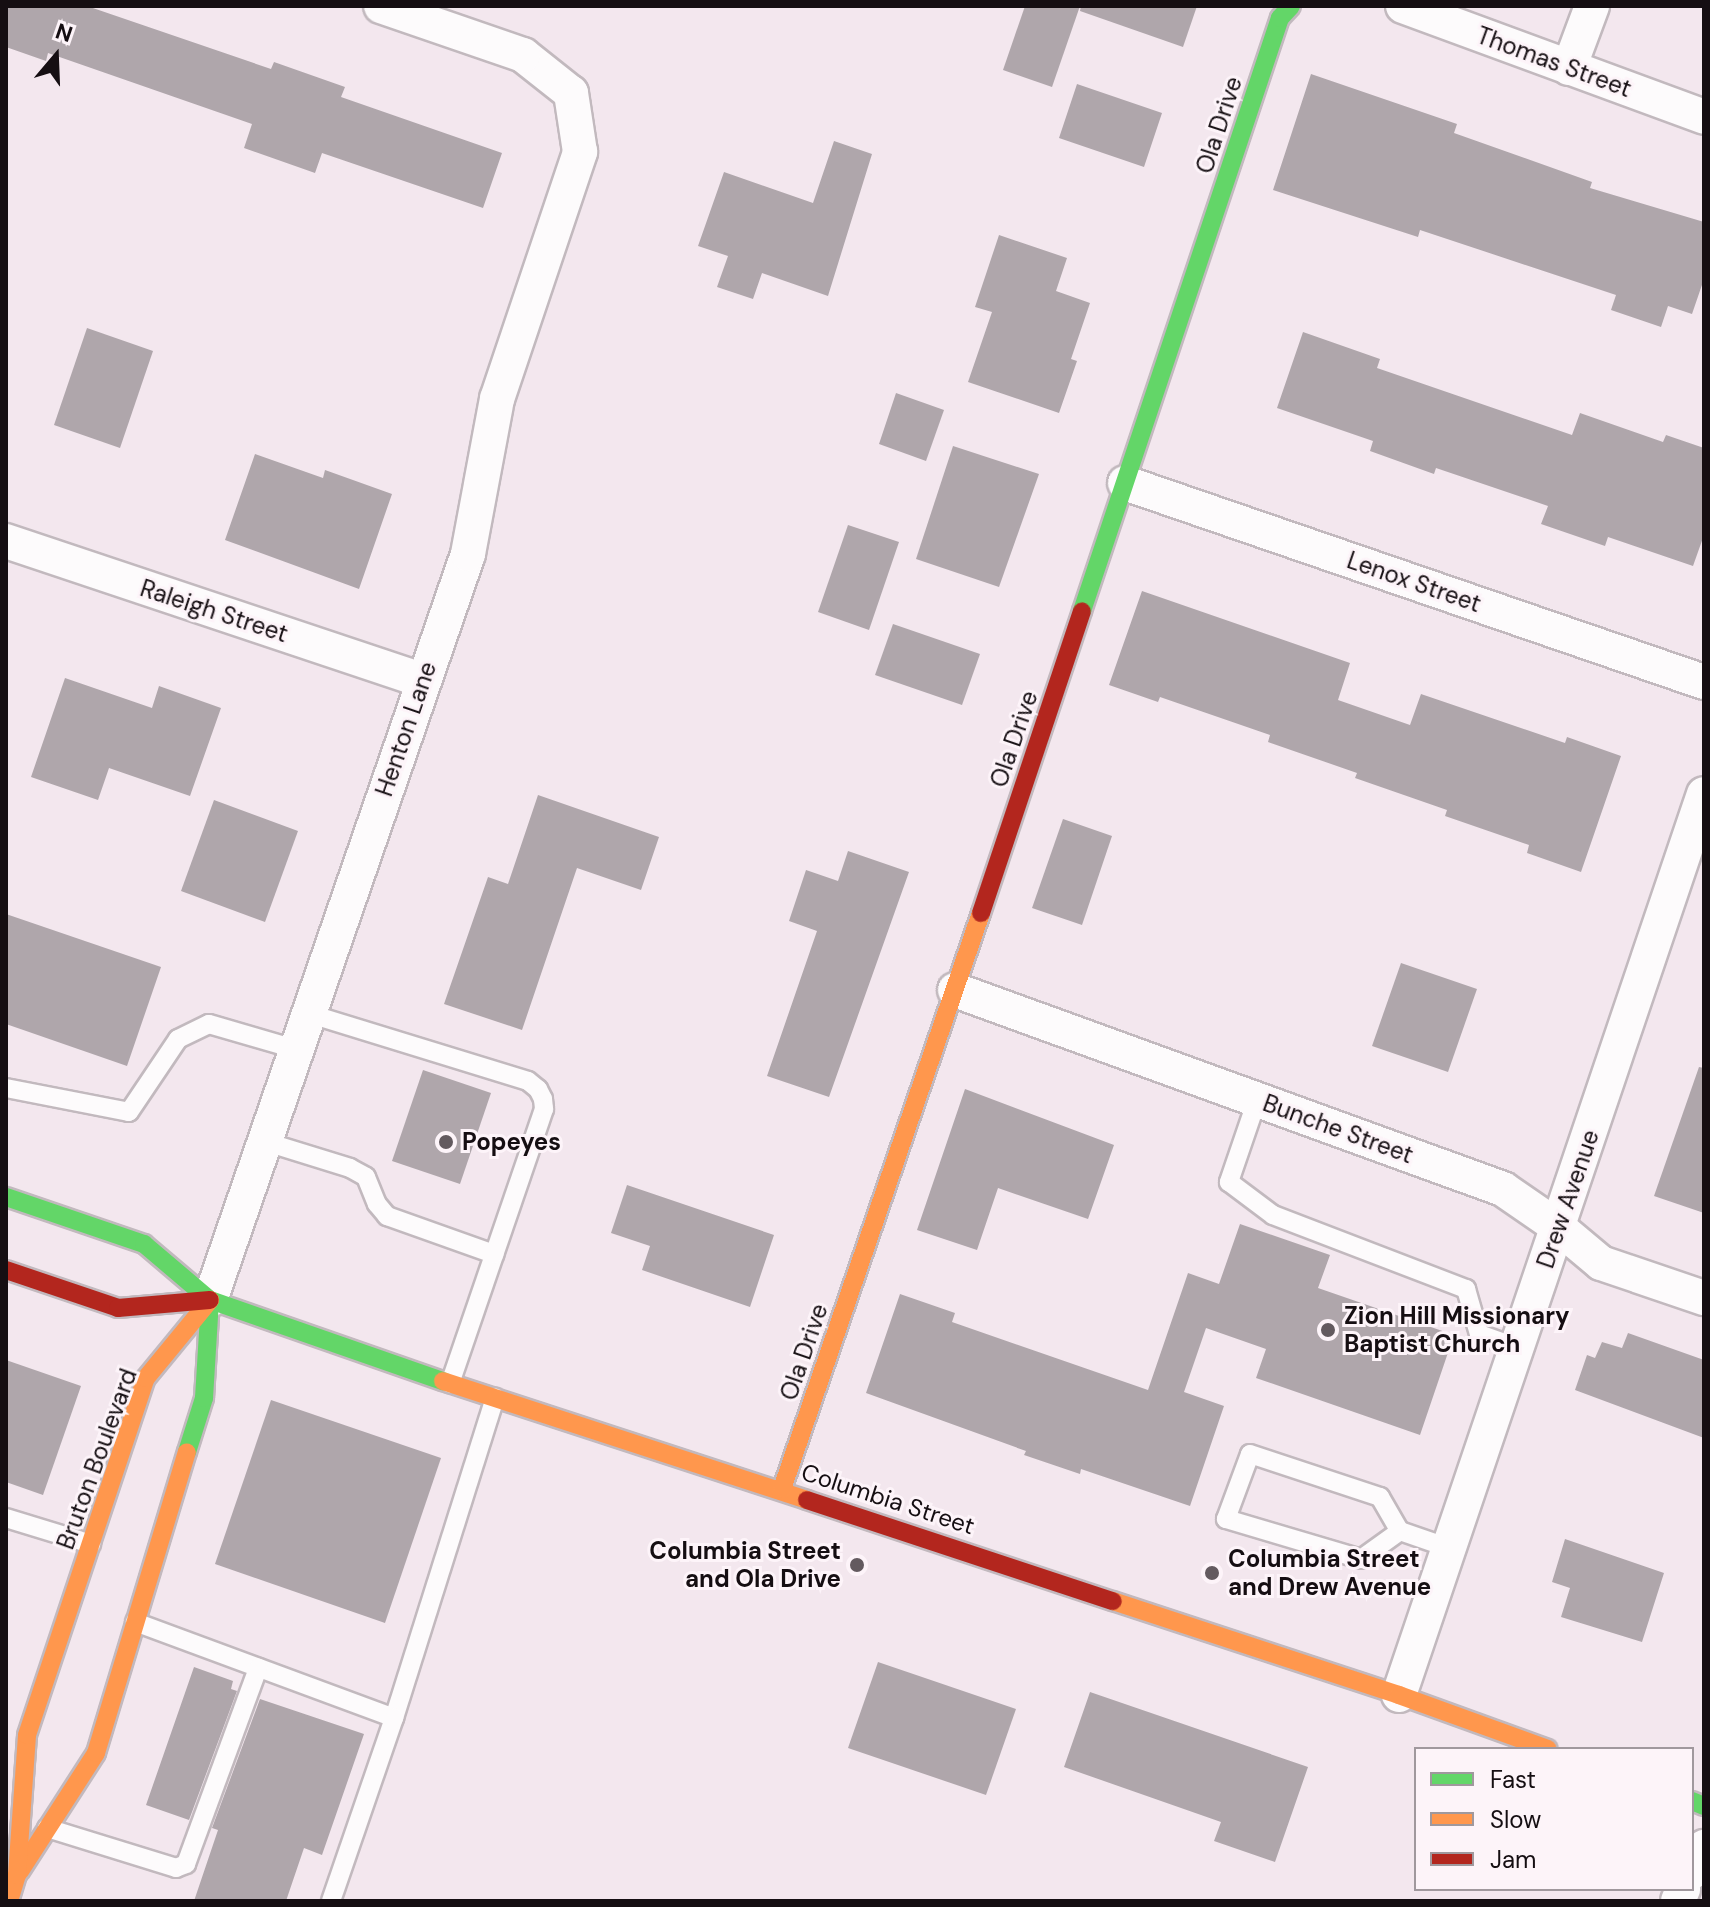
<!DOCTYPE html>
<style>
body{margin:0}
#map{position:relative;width:1710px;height:1907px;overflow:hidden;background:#f3e7ee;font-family:"DM Sans",sans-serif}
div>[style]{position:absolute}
.building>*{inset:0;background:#afa6ab}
.roads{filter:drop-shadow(2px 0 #c2b9be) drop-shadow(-2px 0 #c2b9be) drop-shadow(0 2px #c2b9be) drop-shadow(0 -2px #c2b9be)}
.lane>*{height:18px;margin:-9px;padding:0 9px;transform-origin:9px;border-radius:9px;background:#fdfbfc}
.street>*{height:34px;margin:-17px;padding:0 17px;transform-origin:17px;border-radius:17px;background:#fdfbfc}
.fast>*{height:18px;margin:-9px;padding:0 9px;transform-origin:9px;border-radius:9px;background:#63d668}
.slow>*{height:18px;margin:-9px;padding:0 9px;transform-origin:9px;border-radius:9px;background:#ff974d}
.jam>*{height:18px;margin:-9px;padding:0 9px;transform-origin:9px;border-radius:9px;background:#b3261e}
.dots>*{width:22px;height:22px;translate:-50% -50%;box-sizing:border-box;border:4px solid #fdf4f9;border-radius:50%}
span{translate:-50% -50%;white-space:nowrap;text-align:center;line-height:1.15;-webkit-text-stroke:6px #fdf4f9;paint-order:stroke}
.street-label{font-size:24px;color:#150e12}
.poi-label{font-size:24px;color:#150e12;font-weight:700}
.left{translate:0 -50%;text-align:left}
.right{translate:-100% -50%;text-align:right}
.frame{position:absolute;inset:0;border:8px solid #150e12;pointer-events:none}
.legend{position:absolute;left:1414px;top:1747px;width:280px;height:144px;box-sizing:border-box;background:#fdf4f9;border:2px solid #a0989d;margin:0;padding:10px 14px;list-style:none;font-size:24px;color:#150e12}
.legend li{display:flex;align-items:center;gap:16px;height:40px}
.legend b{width:40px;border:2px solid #a0989d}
.north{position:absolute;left:16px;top:16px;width:80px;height:80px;-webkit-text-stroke:6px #fdf4f9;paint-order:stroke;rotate:19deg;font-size:22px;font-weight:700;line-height:32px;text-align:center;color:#150e12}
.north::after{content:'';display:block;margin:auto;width:28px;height:36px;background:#150e12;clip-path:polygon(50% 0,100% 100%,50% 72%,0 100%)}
</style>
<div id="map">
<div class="building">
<i style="clip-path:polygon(6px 6px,87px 6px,271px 69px,274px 62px,345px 87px,341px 97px,502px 153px,483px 208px,322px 153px,315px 173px,244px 148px,252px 124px,48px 53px,46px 61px,6px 47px)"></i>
<i style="clip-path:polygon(1025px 6px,1080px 6px,1052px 87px,1003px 70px)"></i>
<i style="clip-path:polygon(1081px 6px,1197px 6px,1183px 47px,1080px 11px)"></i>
<i style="clip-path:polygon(1311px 74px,1457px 124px,1454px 133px,1592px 182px,1590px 188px,1704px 222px,1704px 279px,1692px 314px,1668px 306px,1661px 327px,1611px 310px,1616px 295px,1420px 230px,1418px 237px,1273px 190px)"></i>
<i style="clip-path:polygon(1077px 84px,1162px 113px,1144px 167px,1059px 138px)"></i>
<i style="clip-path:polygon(834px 141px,872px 154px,828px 296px,762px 273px,753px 299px,717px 287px,728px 256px,698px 246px,724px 172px,813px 203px)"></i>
<i style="clip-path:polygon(999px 235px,1067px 258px,1056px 291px,1090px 303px,1071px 359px,1077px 361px,1059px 413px,968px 382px,992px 312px,975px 307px)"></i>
<i style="clip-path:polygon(87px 328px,153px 351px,120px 448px,54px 425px)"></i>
<i style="clip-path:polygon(1303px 332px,1380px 359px,1377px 368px,1572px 435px,1580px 413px,1663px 442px,1666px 435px,1704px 448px,1704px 535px,1693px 566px,1608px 537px,1605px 546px,1541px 524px,1548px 506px,1436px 468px,1434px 474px,1370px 451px,1373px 441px,1277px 408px)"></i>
<i style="clip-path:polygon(896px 393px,944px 410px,926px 461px,879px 444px)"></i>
<i style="clip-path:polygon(953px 446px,1039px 474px,999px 587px,916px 559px)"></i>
<i style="clip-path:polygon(255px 454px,323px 478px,325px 470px,392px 494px,359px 589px,225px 540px)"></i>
<i style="clip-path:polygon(848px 525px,899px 542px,869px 630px,818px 612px)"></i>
<i style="clip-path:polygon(1142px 591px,1350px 663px,1338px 700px,1410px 725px,1421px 694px,1565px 743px,1567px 737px,1621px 756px,1581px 872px,1527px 853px,1529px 845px,1445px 816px,1447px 810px,1355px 778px,1357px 773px,1268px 742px,1270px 735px,1160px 697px,1158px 702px,1109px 685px)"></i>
<i style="clip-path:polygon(893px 624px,980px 654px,962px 705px,875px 675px)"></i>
<i style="clip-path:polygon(65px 678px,152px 708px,159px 686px,221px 708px,190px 796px,109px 768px,98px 800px,31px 777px)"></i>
<i style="clip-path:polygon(538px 795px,659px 837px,641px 890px,577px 868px,522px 1030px,444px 1004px,488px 877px,508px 884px)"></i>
<i style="clip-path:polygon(214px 800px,298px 831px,265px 922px,181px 891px)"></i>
<i style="clip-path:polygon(1063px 819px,1112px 836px,1082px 925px,1032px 908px)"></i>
<i style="clip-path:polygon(848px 851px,909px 872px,829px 1097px,767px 1076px,817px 931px,789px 921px,806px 870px,838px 881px)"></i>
<i style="clip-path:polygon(6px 914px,161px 967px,127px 1066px,6px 1024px)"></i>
<i style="clip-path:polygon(1401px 963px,1477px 989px,1448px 1072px,1372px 1046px)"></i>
<i style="clip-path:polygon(1699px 1067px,1704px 1068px,1704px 1213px,1654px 1196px)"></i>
<i style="clip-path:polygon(423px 1070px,491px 1093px,460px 1184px,392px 1161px)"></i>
<i style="clip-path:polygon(965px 1089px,1114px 1145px,1088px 1219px,998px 1188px,977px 1250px,917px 1230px)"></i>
<i style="clip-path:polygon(627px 1185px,774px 1235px,750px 1307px,642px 1270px,650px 1246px,611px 1233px)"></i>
<i style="clip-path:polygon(1240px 1224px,1330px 1255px,1318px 1288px,1454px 1335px,1420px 1435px,1256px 1378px,1266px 1349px,1206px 1328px,1184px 1392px,1224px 1406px,1190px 1506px,1081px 1469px,1080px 1474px,1024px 1455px,1026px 1451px,866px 1393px,900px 1294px,955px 1313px,952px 1322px,1148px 1390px,1188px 1273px,1219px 1284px)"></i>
<i style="clip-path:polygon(1628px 1333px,1704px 1360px,1704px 1438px,1575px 1390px,1587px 1355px,1595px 1358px,1602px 1342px,1622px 1348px)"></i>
<i style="clip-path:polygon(6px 1360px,81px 1386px,43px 1495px,6px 1482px)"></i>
<i style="clip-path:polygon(271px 1400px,441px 1458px,385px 1623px,215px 1564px)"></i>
<i style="clip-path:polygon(1565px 1539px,1664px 1573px,1642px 1642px,1561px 1617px,1570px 1588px,1552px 1582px)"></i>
<i style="clip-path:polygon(878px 1662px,1016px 1709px,986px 1795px,848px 1748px)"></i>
<i style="clip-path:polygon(194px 1667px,233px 1681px,231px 1689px,237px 1691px,189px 1820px,146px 1805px)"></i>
<i style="clip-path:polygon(1090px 1692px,1308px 1767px,1275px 1862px,1214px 1841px,1221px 1822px,1064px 1767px)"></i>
<i style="clip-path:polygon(260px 1699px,364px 1734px,322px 1855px,304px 1848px,286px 1901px,194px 1901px,218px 1830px,212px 1828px)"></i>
</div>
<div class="roads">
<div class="lane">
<i style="left:307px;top:1013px;width:231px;rotate:17.1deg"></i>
<i style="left:528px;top:1081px;width:13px;rotate:39deg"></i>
<i style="left:538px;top:1089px;width:11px;rotate:63deg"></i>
<i style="left:543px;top:1099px;width:10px;rotate:84deg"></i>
<i style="left:544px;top:1109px;width:290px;rotate:108.9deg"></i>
<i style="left:6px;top:1088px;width:125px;rotate:11deg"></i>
<i style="left:129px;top:1112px;width:88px;rotate:-56.1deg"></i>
<i style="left:178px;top:1039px;width:34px;rotate:-26deg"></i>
<i style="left:209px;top:1024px;width:90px;rotate:16.2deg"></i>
<i style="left:1257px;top:1100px;width:87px;rotate:108.9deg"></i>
<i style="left:1229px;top:1182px;width:55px;rotate:36.9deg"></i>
<i style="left:1273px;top:1215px;width:207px;rotate:21deg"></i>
<i style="left:1466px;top:1289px;width:47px;rotate:73.9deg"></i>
<i style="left:1479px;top:1334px;width:41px;rotate:19.7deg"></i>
<i style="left:263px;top:1141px;width:91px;rotate:17.2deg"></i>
<i style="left:350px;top:1168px;width:18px;rotate:29deg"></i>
<i style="left:366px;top:1177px;width:29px;rotate:68deg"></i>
<i style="left:377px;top:1204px;width:16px;rotate:50deg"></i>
<i style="left:387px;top:1216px;width:114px;rotate:19.6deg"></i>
<i style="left:6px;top:1518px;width:89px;rotate:17deg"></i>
<i style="left:1400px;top:1531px;width:48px;rotate:144.3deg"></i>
<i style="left:1361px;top:1559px;width:141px;rotate:-163.5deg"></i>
<i style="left:1226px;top:1519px;width:69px;rotate:-69.7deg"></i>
<i style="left:1250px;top:1454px;width:137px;rotate:18.3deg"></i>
<i style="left:1380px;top:1497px;width:39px;rotate:60deg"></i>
<i style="left:1400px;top:1531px;width:52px;rotate:19.1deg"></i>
<i style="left:135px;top:1622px;width:276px;rotate:20.3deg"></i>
<i style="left:394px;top:1718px;width:336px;rotate:-72.5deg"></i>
<i style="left:47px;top:1828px;width:135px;rotate:17.2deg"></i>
<i style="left:176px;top:1868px;width:11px;rotate:-22deg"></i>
<i style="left:186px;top:1864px;width:209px;rotate:-69.8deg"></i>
<i style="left:331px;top:1901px;width:194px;rotate:-71deg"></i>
</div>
<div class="street">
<i style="left:1403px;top:6px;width:321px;rotate:20.2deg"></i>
<i style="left:1569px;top:68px;width:66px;rotate:-69.6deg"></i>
<i style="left:1125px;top:483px;width:612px;rotate:18.97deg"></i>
<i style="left:6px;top:541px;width:439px;rotate:18.5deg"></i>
<i style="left:955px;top:990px;width:583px;rotate:19.96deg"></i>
<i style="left:1503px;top:1189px;width:67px;rotate:34.6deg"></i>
<i style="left:1558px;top:1227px;width:56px;rotate:39.9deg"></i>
<i style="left:1601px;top:1263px;width:109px;rotate:18.8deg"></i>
<i style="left:210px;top:1300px;width:789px;rotate:-70.92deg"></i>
<i style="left:468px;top:554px;width:158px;rotate:-79.4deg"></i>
<i style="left:497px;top:399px;width:261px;rotate:-71.4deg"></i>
<i style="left:580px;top:152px;width:60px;rotate:-98.7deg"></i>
<i style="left:571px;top:93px;width:61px;rotate:-141.6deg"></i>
<i style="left:523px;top:55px;width:150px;rotate:-161deg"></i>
<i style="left:1399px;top:1695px;width:951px;rotate:-71.3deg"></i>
<i style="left:1692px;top:1872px;width:28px;rotate:-64deg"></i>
<i style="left:1678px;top:1901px;width:13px;rotate:-67deg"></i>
</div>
<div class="fast">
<i style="left:1082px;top:611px;width:625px;rotate:-71.54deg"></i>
<i style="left:1280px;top:18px;width:16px;rotate:-47deg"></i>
<i style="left:6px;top:1197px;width:146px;rotate:18.8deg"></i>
<i style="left:144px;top:1244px;width:87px;rotate:40.3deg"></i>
<i style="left:210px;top:1300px;width:247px;rotate:19.2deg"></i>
<i style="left:187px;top:1452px;width:57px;rotate:-72.5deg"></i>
<i style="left:204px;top:1398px;width:98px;rotate:-86.5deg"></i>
<i style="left:1692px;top:1801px;width:13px;rotate:23deg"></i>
</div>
<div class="slow">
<i style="left:443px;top:1381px;width:383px;rotate:18.1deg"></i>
<i style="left:782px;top:1489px;width:609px;rotate:-70.94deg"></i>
<i style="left:1113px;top:1601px;width:301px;rotate:18.2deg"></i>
<i style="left:1399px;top:1695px;width:158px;rotate:19.9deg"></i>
<i style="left:20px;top:1871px;width:140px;rotate:-57.2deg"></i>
<i style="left:96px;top:1753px;width:314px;rotate:-73.2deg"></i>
<i style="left:9px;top:1901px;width:27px;rotate:-73deg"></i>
<i style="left:17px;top:1875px;width:140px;rotate:-85.9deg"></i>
<i style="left:27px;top:1735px;width:376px;rotate:-71.6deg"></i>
<i style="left:146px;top:1378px;width:101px;rotate:-50.6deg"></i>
</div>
<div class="jam">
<i style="left:981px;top:913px;width:318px;rotate:-71.5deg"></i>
<i style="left:6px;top:1270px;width:118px;rotate:18.7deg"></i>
<i style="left:118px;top:1308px;width:92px;rotate:-5deg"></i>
<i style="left:807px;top:1500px;width:322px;rotate:18.3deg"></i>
</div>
</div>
<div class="dots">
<i style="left:446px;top:1142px;background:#635a5f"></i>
<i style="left:1328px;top:1330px;background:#635a5f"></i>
<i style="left:857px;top:1565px;background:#635a5f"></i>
<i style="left:1212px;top:1573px;background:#635a5f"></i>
</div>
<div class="street-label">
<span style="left:1554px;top:62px;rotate:20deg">Thomas Street</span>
<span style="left:1219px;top:125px;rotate:-72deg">Ola Drive</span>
<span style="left:1414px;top:582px;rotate:19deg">Lenox Street</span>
<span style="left:214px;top:611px;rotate:18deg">Raleigh Street</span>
<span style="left:406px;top:729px;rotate:-71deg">Henton Lane</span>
<span style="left:1014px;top:739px;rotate:-71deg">Ola Drive</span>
<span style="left:1338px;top:1129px;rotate:20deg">Bunche Street</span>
<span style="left:1568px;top:1199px;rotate:-71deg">Drew Avenue</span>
<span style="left:804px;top:1352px;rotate:-71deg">Ola Drive</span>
<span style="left:97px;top:1459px;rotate:-70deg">Bruton Boulevard</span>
<span style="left:888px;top:1499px;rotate:18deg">Columbia Street</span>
</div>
<div class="poi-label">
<span class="left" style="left:462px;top:1142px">Popeyes</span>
<span class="left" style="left:1344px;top:1330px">Zion Hill Missionary<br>Baptist Church</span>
<span class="right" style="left:841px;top:1565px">Columbia Street<br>and Ola Drive</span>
<span class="left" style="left:1228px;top:1573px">Columbia Street<br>and Drew Avenue</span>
</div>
<div class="frame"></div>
<ul class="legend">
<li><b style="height:10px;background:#63d668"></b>Fast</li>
<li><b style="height:10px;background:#ff974d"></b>Slow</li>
<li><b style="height:10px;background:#b3261e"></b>Jam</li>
</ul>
<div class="north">N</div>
</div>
